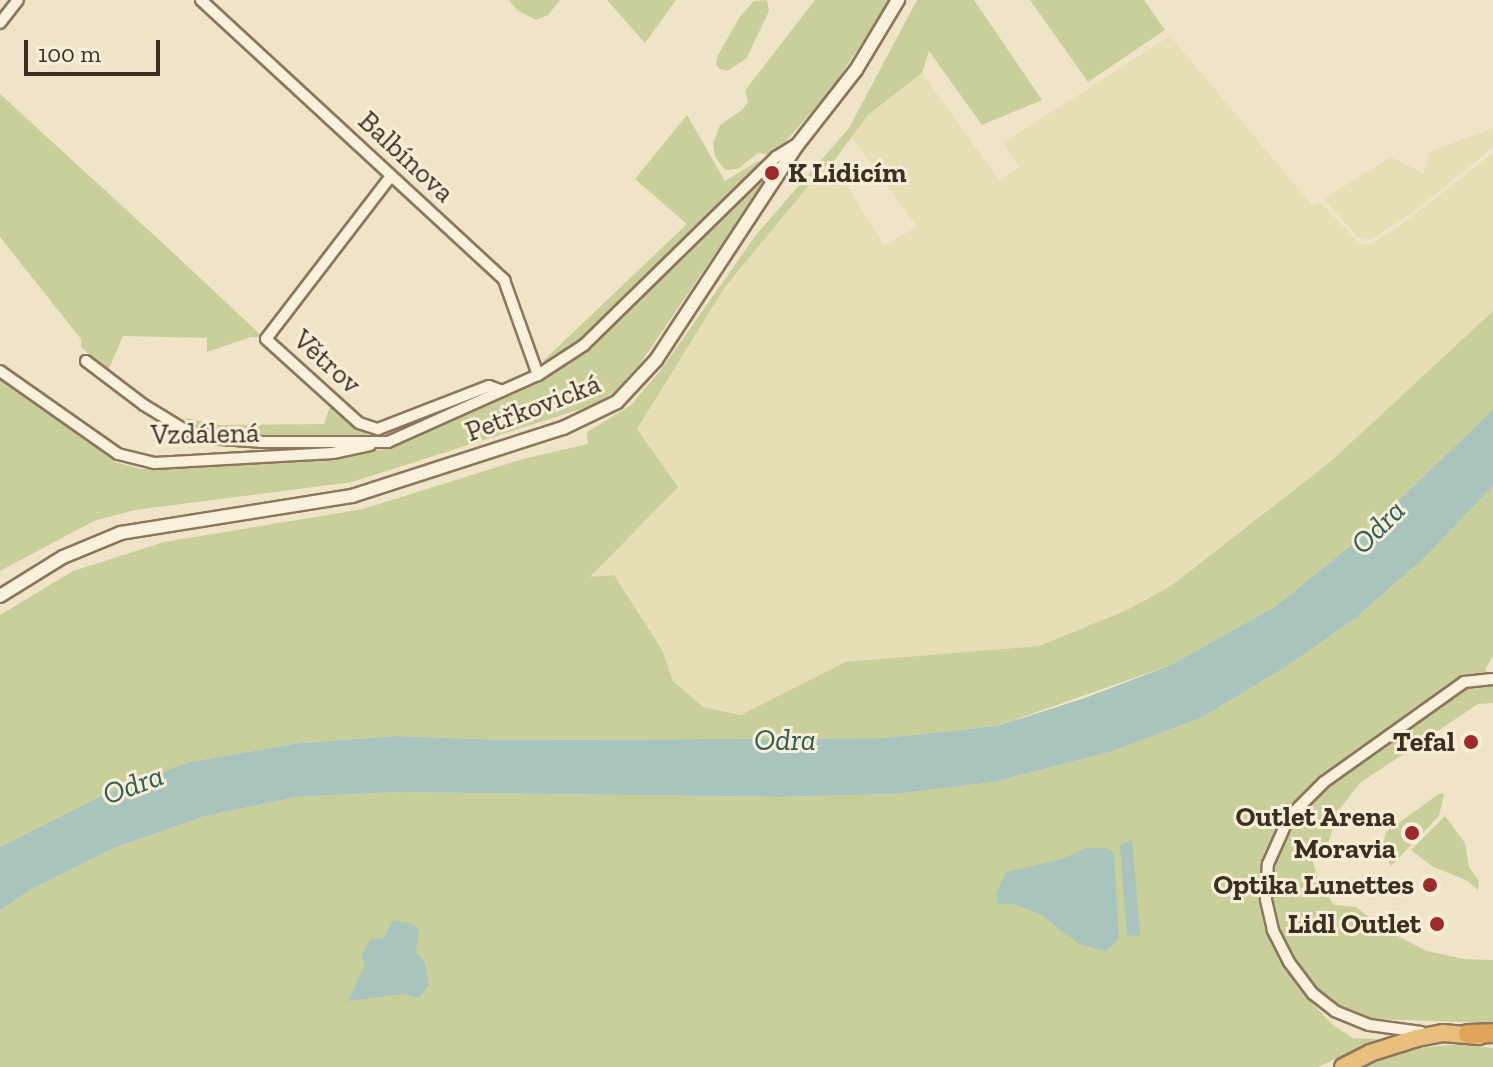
<!DOCTYPE html>
<meta charset="utf-8">
<style>
body{margin:0}
#map{position:relative;width:1493px;height:1067px;overflow:hidden;background:#f0e4c8;font-family:"Zilla Slab",serif}
div>[style]{position:absolute}
.farmland>*{inset:0;background:#e6deb5}
.green>*{inset:0;background:#c9cf9b}
.water>*{inset:0;background:#a9c4bc}
.roads{filter:drop-shadow(2px 0 #8d765c) drop-shadow(-2px 0 #8d765c) drop-shadow(0 2px #8d765c) drop-shadow(0 -2px #8d765c)}
.minor>*{height:10px;margin:-5px;padding:0 5px;transform-origin:5px;border-radius:5px;background:#faf1dc}
.tertiary>*{height:12px;margin:-6px;padding:0 6px;transform-origin:6px;border-radius:6px;background:#faf1dc}
.trunk>*{height:16px;margin:-8px;padding:0 8px;transform-origin:8px;border-radius:8px;background:#eabe7c}
.motorway>*{height:18px;margin:-9px;padding:0 9px;transform-origin:9px;border-radius:9px;background:#e0a458}
.dots>*{width:22px;height:22px;translate:-50% -50%;box-sizing:border-box;border:4px solid #f7eed8;border-radius:50%}
span{translate:-50% -50%;white-space:nowrap;text-align:center;line-height:1.15;-webkit-text-stroke:6px #f7eed8;paint-order:stroke}
.street-label{font-size:28px;color:#3d2e20}
.poi-label{font-size:28px;color:#3d2e20;font-weight:700}
.left{translate:0 -50%;text-align:left}
.right{translate:-100% -50%;text-align:right}
.water-label{font-size:30px;color:#2f5d5a;font-style:italic}
.scale{position:absolute;left:24px;top:40px;width:136px;height:36px;box-sizing:border-box;border:4px solid #3d2e20;border-top:0;padding-left:10px;font-size:24px;line-height:28px;white-space:nowrap;color:#3d2e20;-webkit-text-stroke:6px #f7eed8;paint-order:stroke}
</style>
<div id="map">
<div class="farmland">
<i style="clip-path:polygon(1170px 36px,1312px 205px,1319px 201px,1360px 244px,1370px 244px,1397px 228px,1493px 153px,1493px 311px,1330px 462px,1171px 586px,1127px 610px,1039px 646px,845px 662px,741px 715px,703px 707px,673px 681px,667px 669px,589px 578px,677px 487px,637px 429px,725px 287px,810px 184px,833px 162px,884px 245px,917px 227px,851px 136px,868px 115px,922px 73px,999px 180px,1019px 168px,1003px 143px)"></i>
<i style="clip-path:polygon(1493px 128px,1493px 147px,1415px 211px,1370px 240px,1358px 237px,1324px 199px,1390px 157px,1424px 173px,1429px 152px)"></i>
</div>
<div class="green">
<i style="clip-path:polygon(509px 0,560px 0,548px 15px,536px 20px,517px 10px)"></i>
<i style="clip-path:polygon(607px 0,676px 0,645px 43px)"></i>
<i style="clip-path:polygon(767px 0,769px 11px,746px 59px,727px 71px,720px 69px,716px 65px,718px 55px,739px 18px,754px 1px)"></i>
<i style="clip-path:polygon(815px 0,890px 0,833px 87px,781px 147px,769px 155px,758px 153px,738px 169px,725px 170px,715px 157px,713px 144px,720px 125px,742px 110px,748px 102px,745px 91px,750px 84px)"></i>
<i style="clip-path:polygon(917px 0,974px 0,1042px 100px,982px 125px,929px 51px,922px 73px,868px 115px,833px 162px,810px 184px,725px 287px,637px 429px,678px 487px,590px 577px,614px 575px,662px 650px,673px 681px,703px 707px,741px 715px,845px 662px,1039px 646px,1127px 610px,1171px 586px,1330px 462px,1493px 311px,1493px 409px,1361px 537px,1276px 606px,1171px 665px,997px 726px,884px 738px,510px 740px,396px 736px,300px 743px,189px 762px,103px 795px,0 847px,0 615px,73px 571px,164px 542px,363px 509px,523px 459px,588px 444px,587px 432px,631px 405px,660px 371px,756px 235px,849px 128px)"></i>
<i style="clip-path:polygon(1030px 0,1144px 0,1165px 30px,1088px 82px)"></i>
<i style="clip-path:polygon(0 94px,168px 248px,264px 338px,251px 337px,207px 352px,207px 338px,123px 336px,108px 371px,81px 347px,81px 339px,0 237px)"></i>
<i style="clip-path:polygon(687px 115px,725px 181px,758px 161px,761px 163px,690px 238px,595px 328px,568px 351px,544px 364px,544px 360px,687px 224px,635px 179px)"></i>
<i style="clip-path:polygon(776px 164px,640px 364px,614px 392px,597px 404px,352px 482px,135px 510px,94px 521px,0 571px,0 376px,115px 462px,141px 469px,309px 461px,385px 449px,540px 381px,582px 355px)"></i>
<i style="clip-path:polygon(332px 401px,369px 436px,226px 436px,185px 423px,187px 418px,219px 425px,324px 424px)"></i>
<i style="clip-path:polygon(1493px 486px,1493px 656px,1486px 668px,1488px 685px,1493px 687px,1493px 703px,1478px 704px,1360px 783px,1338px 811px,1328px 844px,1309px 847px,1318px 880px,1334px 905px,1356px 907px,1384px 929px,1427px 951px,1464px 959px,1493px 960px,1493px 1023px,1373px 1019px,1343px 1009px,1329px 997px,1312px 1003px,1333px 1025px,1353px 1038px,1378px 1039px,1318px 1067px,0 1067px,0 910px,32px 889px,114px 848px,205px 816px,297px 797px,399px 792px,777px 797px,896px 794px,994px 782px,1110px 752px,1203px 717px,1289px 665px,1357px 617px,1424px 558px)"></i>
<i style="clip-path:polygon(1440px 793px,1444px 794px,1439px 816px,1391px 866px,1382px 849px,1386px 832px)"></i>
<i style="clip-path:polygon(1445px 816px,1465px 843px,1469px 867px,1479px 881px,1478px 890px,1466px 880px,1433px 867px,1411px 850px)"></i>
<i style="clip-path:polygon(1460px 1044px,1493px 1048px,1493px 1067px,1360px 1067px,1408px 1049px)"></i>
</div>
<div class="water">
<i style="clip-path:polygon(1493px 409px,1493px 486px,1424px 558px,1357px 617px,1289px 665px,1203px 717px,1110px 752px,994px 782px,896px 794px,777px 797px,399px 792px,297px 797px,205px 816px,114px 848px,32px 889px,0 910px,0 847px,103px 795px,189px 762px,300px 743px,396px 736px,510px 740px,884px 738px,997px 726px,1085px 698px,1171px 665px,1276px 606px,1361px 537px)"></i>
<i style="clip-path:polygon(1132px 840px,1140px 935px,1127px 936px,1120px 845px)"></i>
<i style="clip-path:polygon(1086px 848px,1107px 848px,1114px 853px,1119px 939px,1106px 951px,1079px 944px,1042px 915px,1014px 904px,998px 904px,996px 894px,1006px 872px,1062px 859px)"></i>
<i style="clip-path:polygon(393px 920px,414px 924px,419px 931px,416px 952px,425px 963px,429px 985px,419px 998px,404px 994px,348px 1001px,365px 965px,361px 956px,371px 939px,384px 938px)"></i>
</div>
<div class="roads">
<div class="minor">
<i style="left:201px;top:0;width:413px;rotate:42.7deg"></i>
<i style="left:504px;top:280px;width:101px;rotate:70.3deg"></i>
<i style="left:0;top:23px;width:29px;rotate:-52deg"></i>
<i style="left:391px;top:176px;width:205px;rotate:127.5deg"></i>
<i style="left:266px;top:339px;width:125px;rotate:42.1deg"></i>
<i style="left:359px;top:423px;width:20px;rotate:18deg"></i>
<i style="left:378px;top:429px;width:119px;rotate:-21.2deg"></i>
<i style="left:489px;top:386px;width:14px;rotate:21deg"></i>
<i style="left:86px;top:361px;width:73px;rotate:37.2deg"></i>
<i style="left:144px;top:405px;width:48px;rotate:31.4deg"></i>
<i style="left:185px;top:430px;width:37px;rotate:14deg"></i>
<i style="left:221px;top:439px;width:39px;rotate:4deg"></i>
<i style="left:260px;top:442px;width:128px"></i>
<i style="left:388px;top:442px;width:164px;rotate:-24.1deg"></i>
<i style="left:538px;top:375px;width:55px;rotate:-33.1deg"></i>
<i style="left:584px;top:345px;width:269px;rotate:-44.4deg"></i>
<i style="left:776px;top:157px;width:26px;rotate:-32deg"></i>
<i style="left:0;top:371px;width:144px;rotate:35.1deg"></i>
<i style="left:118px;top:454px;width:38px;rotate:14deg"></i>
<i style="left:155px;top:463px;width:178px;rotate:-3.2deg"></i>
<i style="left:333px;top:453px;width:38px;rotate:-12deg"></i>
<i style="left:1421px;top:1032px;width:52px;rotate:-172.3deg"></i>
<i style="left:1369px;top:1025px;width:37px;rotate:-158deg"></i>
<i style="left:1335px;top:1011px;width:28px;rotate:-142deg"></i>
<i style="left:1313px;top:994px;width:40px;rotate:-127deg"></i>
<i style="left:1289px;top:962px;width:36px;rotate:-117deg"></i>
<i style="left:1273px;top:930px;width:32px;rotate:-103deg"></i>
<i style="left:1266px;top:899px;width:35px;rotate:-87deg"></i>
<i style="left:1268px;top:864px;width:51px;rotate:-65.9deg"></i>
<i style="left:1289px;top:817px;width:49px;rotate:-45deg"></i>
<i style="left:1324px;top:782px;width:172px;rotate:-35.5deg"></i>
<i style="left:1464px;top:682px;width:29px;rotate:-6deg"></i>
</div>
<div class="tertiary">
<i style="left:0;top:596px;width:74px;rotate:-31.8deg"></i>
<i style="left:63px;top:557px;width:63px;rotate:-22.5deg"></i>
<i style="left:121px;top:533px;width:234px;rotate:-9.1deg"></i>
<i style="left:352px;top:496px;width:222px;rotate:-17.9deg"></i>
<i style="left:563px;top:428px;width:60px;rotate:-25.7deg"></i>
<i style="left:617px;top:402px;width:57px;rotate:-47.1deg"></i>
<i style="left:656px;top:360px;width:254px;rotate:-56.7deg"></i>
<i style="left:795px;top:148px;width:99px;rotate:-52deg"></i>
<i style="left:856px;top:70px;width:82px;rotate:-59deg"></i>
</div>
<div class="trunk">
<i style="left:1343px;top:1067px;width:30px;rotate:-27deg"></i>
<i style="left:1370px;top:1053px;width:49px;rotate:-17.7deg"></i>
<i style="left:1417px;top:1038px;width:26px;rotate:-11deg"></i>
<i style="left:1443px;top:1033px;width:36px;rotate:5deg"></i>
</div>
<div class="motorway">
<i style="left:1468px;top:1034px;width:25px;rotate:-2deg"></i>
</div>
</div>
<div class="dots">
<i style="left:772px;top:173px;background:#9e2a2b"></i>
<i style="left:1471px;top:742px;background:#9e2a2b"></i>
<i style="left:1412px;top:833px;background:#9e2a2b"></i>
<i style="left:1430px;top:885px;background:#9e2a2b"></i>
<i style="left:1437px;top:924px;background:#9e2a2b"></i>
</div>
<div class="street-label">
<span style="left:406px;top:157px;rotate:43deg">Balbínova</span>
<span style="left:327px;top:362px;rotate:42deg">Větrov</span>
<span style="left:533px;top:408px;rotate:-21deg">Petřkovická</span>
<span style="left:205px;top:434px;rotate:-1deg">Vzdálená</span>
</div>
<div class="poi-label">
<span class="left" style="left:788px;top:173px">K Lidicím</span>
<span class="right" style="left:1455px;top:742px">Tefal</span>
<span class="right" style="left:1396px;top:833px">Outlet Arena<br>Moravia</span>
<span class="right" style="left:1414px;top:885px">Optika Lunettes</span>
<span class="right" style="left:1421px;top:924px">Lidl Outlet</span>
</div>
<div class="water-label">
<span style="left:1378px;top:527px;rotate:-45deg">Odra</span>
<span style="left:785px;top:740px">Odra</span>
<span style="left:133px;top:785px;rotate:-20deg">Odra</span>
</div>
<div class="scale">100 m</div>
</div>
